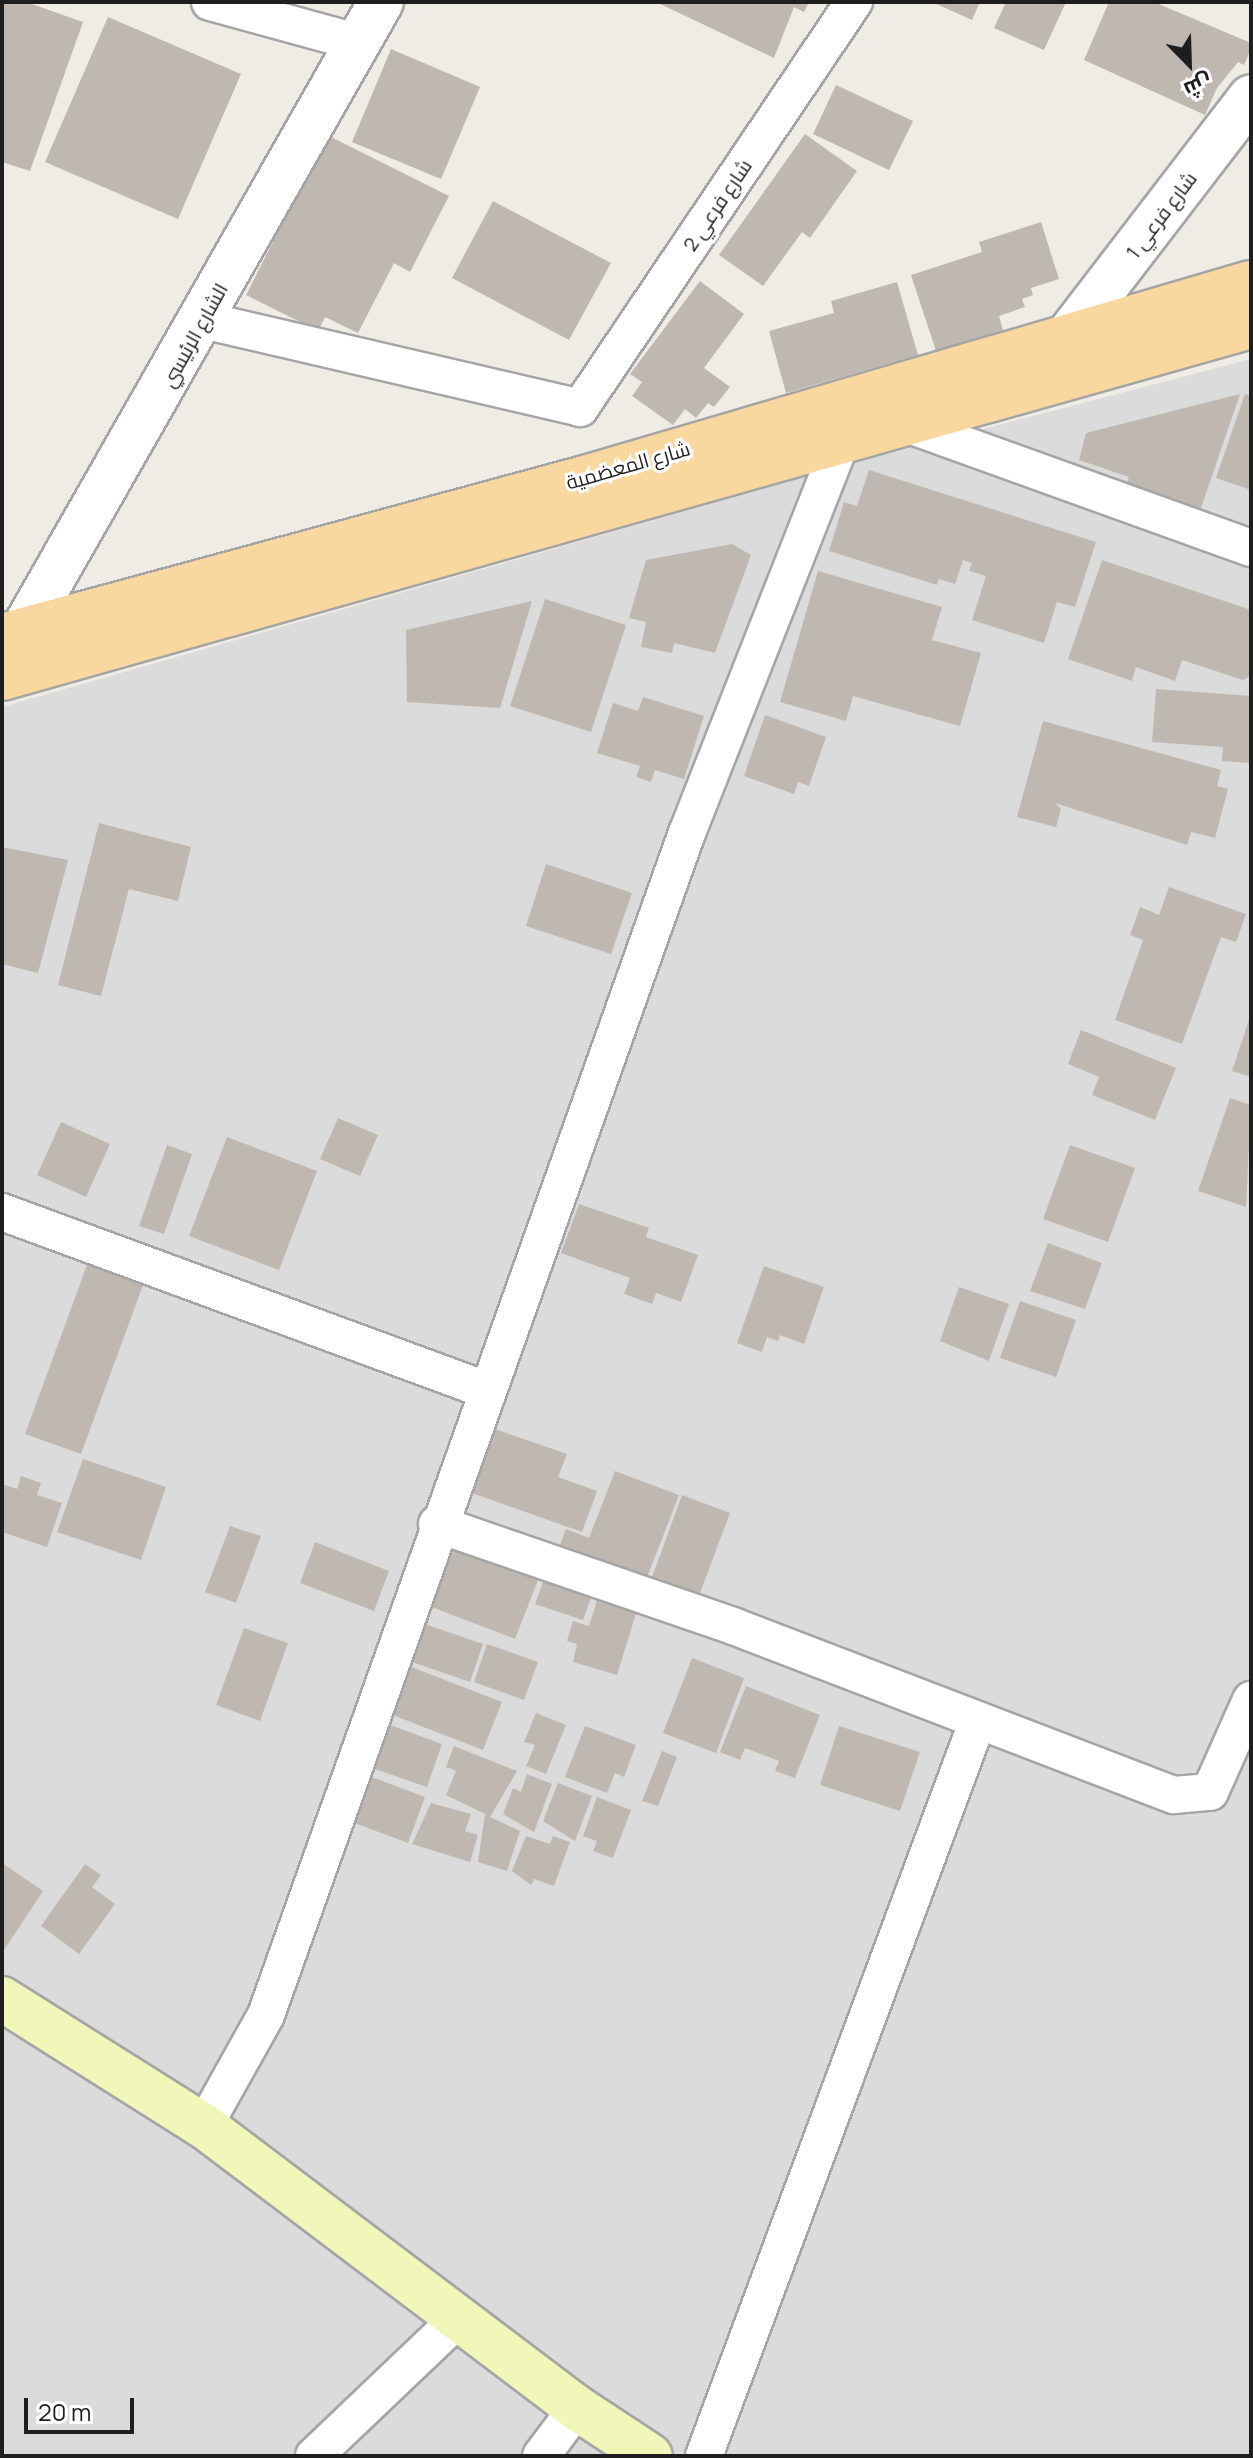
<!DOCTYPE html>
<meta charset="utf-8">
<style>
body{margin:0}
#map{position:relative;width:1253px;height:2458px;overflow:hidden;background:#eeece4;font-family:Manrope,Cairo,sans-serif}
div>[style]{position:absolute}
.residential>*{inset:0;background:#dcdbdb}
.building>*{inset:0;background:#bfb8b0}
.roads{filter:drop-shadow(2px 0 #a5a5a5) drop-shadow(-2px 0 #a5a5a5) drop-shadow(0 2px #a5a5a5) drop-shadow(0 -2px #a5a5a5)}
.minor>*{height:36px;margin:-18px;padding:0 18px;transform-origin:18px;border-radius:18px;background:#fff}
.tertiary>*{height:44px;margin:-22px;padding:0 22px;transform-origin:22px;border-radius:22px;background:#fff}
.secondary>*{height:44px;margin:-22px;padding:0 22px;transform-origin:22px;border-radius:22px;background:#f0f7b9}
.primary>*{height:44px;margin:-22px;padding:0 22px;transform-origin:22px;border-radius:22px;background:#f8d89f}
span{translate:-50% -50%;white-space:nowrap;text-align:center;line-height:1.15;-webkit-text-stroke:6px #fff;paint-order:stroke}
.street-label{font-size:20px;color:#1e1e1e}
.frame{position:absolute;inset:0;border:4px solid #1e1e1e;pointer-events:none}
.north{position:absolute;left:1149px;top:24px;width:80px;height:80px;-webkit-text-stroke:6px #fff;paint-order:stroke;rotate:157deg;font-size:22px;font-weight:700;line-height:32px;text-align:center;color:#1e1e1e}
.north::after{content:'';display:block;margin:auto;width:28px;height:36px;background:#1e1e1e;clip-path:polygon(50% 0,100% 100%,50% 72%,0 100%)}
.scale{position:absolute;left:24px;top:2398px;width:110px;height:36px;box-sizing:border-box;border:4px solid #1e1e1e;border-top:0;padding-left:10px;font-size:24px;line-height:28px;white-space:nowrap;color:#1e1e1e;-webkit-text-stroke:6px #fff;paint-order:stroke}
</style>
<div id="map">
<div class="residential">
<i style="clip-path:polygon(1251px 359px,1251px 2456px,2px 2456px,2px 707px,857px 462px)"></i>
</div>
<div class="building">
<i style="clip-path:polygon(2px 2px,26px 2px,83px 22px,30px 171px,2px 162px)"></i>
<i style="clip-path:polygon(656px 2px,809px 2px,804px 12px,794px 7px,774px 58px)"></i>
<i style="clip-path:polygon(932px 2px,980px 2px,972px 20px)"></i>
<i style="clip-path:polygon(1006px 2px,1066px 2px,1044px 50px,994px 28px)"></i>
<i style="clip-path:polygon(1109px 2px,1154px 2px,1251px 43px,1251px 49px,1244px 65px,1238px 62px,1217px 88px,1205px 115px,1084px 60px)"></i>
<i style="clip-path:polygon(108px 17px,241px 74px,178px 219px,45px 162px)"></i>
<i style="clip-path:polygon(391px 49px,480px 87px,441px 179px,352px 142px)"></i>
<i style="clip-path:polygon(836px 85px,913px 121px,889px 170px,813px 134px)"></i>
<i style="clip-path:polygon(805px 134px,857px 171px,810px 238px,802px 232px,763px 286px,719px 255px)"></i>
<i style="clip-path:polygon(327px 135px,449px 196px,410px 272px,394px 263px,358px 333px,325px 317px,318px 331px,246px 295px)"></i>
<i style="clip-path:polygon(493px 201px,611px 263px,569px 340px,452px 278px)"></i>
<i style="clip-path:polygon(1041px 222px,1059px 279px,1031px 288px,1033px 295px,1022px 299px,1025px 307px,999px 316px,1003px 330px,936px 351px,911px 275px,982px 252px,979px 242px)"></i>
<i style="clip-path:polygon(700px 281px,744px 314px,704px 368px,730px 387px,714px 407px,708px 403px,696px 418px,685px 409px,673px 425px,632px 396px,642px 382px,630px 374px)"></i>
<i style="clip-path:polygon(897px 282px,918px 355px,786px 393px,769px 331px,834px 313px,831px 301px)"></i>
<i style="clip-path:polygon(1240px 394px,1201px 508px,1126px 485px,1129px 477px,1079px 460px,1086px 433px)"></i>
<i style="clip-path:polygon(1245px 394px,1251px 396px,1251px 490px,1216px 478px)"></i>
<i style="clip-path:polygon(869px 470px,1096px 542px,1075px 607px,1057px 602px,1044px 643px,972px 620px,986px 576px,969px 571px,972px 563px,963px 560px,955px 584px,939px 579px,937px 585px,829px 551px,844px 502px,857px 506px)"></i>
<i style="clip-path:polygon(732px 544px,751px 555px,715px 653px,674px 643px,672px 653px,641px 647px,646px 622px,629px 618px,646px 560px)"></i>
<i style="clip-path:polygon(1102px 560px,1251px 610px,1251px 676px,1243px 680px,1182px 660px,1175px 681px,1136px 667px,1132px 681px,1068px 659px)"></i>
<i style="clip-path:polygon(818px 571px,942px 607px,932px 640px,981px 653px,960px 726px,853px 696px,846px 721px,780px 702px)"></i>
<i style="clip-path:polygon(545px 599px,626px 625px,591px 732px,510px 706px)"></i>
<i style="clip-path:polygon(532px 601px,500px 708px,407px 702px,406px 630px)"></i>
<i style="clip-path:polygon(1156px 689px,1251px 696px,1251px 763px,1222px 761px,1223px 747px,1152px 742px)"></i>
<i style="clip-path:polygon(643px 697px,704px 716px,684px 779px,655px 770px,651px 782px,636px 777px,640px 766px,597px 753px,613px 703px,638px 711px)"></i>
<i style="clip-path:polygon(765px 715px,826px 737px,809px 786px,798px 782px,794px 794px,744px 776px)"></i>
<i style="clip-path:polygon(1043px 721px,1221px 770px,1217px 786px,1228px 789px,1215px 838px,1191px 832px,1187px 845px,1055px 803px,1061px 809px,1056px 827px,1017px 817px)"></i>
<i style="clip-path:polygon(99px 823px,191px 847px,178px 901px,129px 889px,101px 996px,58px 985px)"></i>
<i style="clip-path:polygon(2px 847px,68px 860px,38px 973px,2px 964px)"></i>
<i style="clip-path:polygon(546px 864px,632px 893px,611px 954px,526px 926px)"></i>
<i style="clip-path:polygon(1169px 887px,1246px 914px,1236px 942px,1221px 937px,1182px 1044px,1115px 1020px,1143px 940px,1130px 935px,1140px 907px,1159px 915px)"></i>
<i style="clip-path:polygon(1250px 1017px,1251px 1017px,1251px 1077px,1232px 1071px)"></i>
<i style="clip-path:polygon(1081px 1030px,1176px 1068px,1155px 1120px,1092px 1095px,1099px 1077px,1068px 1064px)"></i>
<i style="clip-path:polygon(1230px 1098px,1251px 1105px,1246px 1207px,1198px 1191px)"></i>
<i style="clip-path:polygon(338px 1118px,378px 1135px,360px 1176px,320px 1159px)"></i>
<i style="clip-path:polygon(61px 1122px,110px 1144px,86px 1197px,37px 1175px)"></i>
<i style="clip-path:polygon(227px 1137px,317px 1171px,279px 1270px,189px 1236px)"></i>
<i style="clip-path:polygon(167px 1145px,192px 1154px,164px 1234px,139px 1226px)"></i>
<i style="clip-path:polygon(1070px 1145px,1135px 1168px,1108px 1242px,1043px 1219px)"></i>
<i style="clip-path:polygon(579px 1204px,649px 1228px,646px 1237px,698px 1255px,681px 1302px,656px 1293px,652px 1304px,624px 1294px,630px 1278px,561px 1253px)"></i>
<i style="clip-path:polygon(1048px 1243px,1102px 1263px,1085px 1309px,1030px 1291px)"></i>
<i style="clip-path:polygon(90px 1257px,146px 1277px,81px 1454px,25px 1434px)"></i>
<i style="clip-path:polygon(764px 1266px,824px 1287px,804px 1344px,780px 1335px,778px 1341px,767px 1337px,762px 1352px,737px 1343px)"></i>
<i style="clip-path:polygon(959px 1287px,1009px 1304px,989px 1361px,940px 1341px)"></i>
<i style="clip-path:polygon(1020px 1301px,1076px 1320px,1056px 1377px,1000px 1358px)"></i>
<i style="clip-path:polygon(492px 1428px,567px 1454px,558px 1477px,597px 1491px,582px 1532px,469px 1492px)"></i>
<i style="clip-path:polygon(83px 1459px,166px 1487px,141px 1560px,57px 1532px)"></i>
<i style="clip-path:polygon(615px 1471px,679px 1495px,641px 1593px,554px 1560px,566px 1529px,589px 1538px)"></i>
<i style="clip-path:polygon(21px 1476px,41px 1483px,37px 1495px,62px 1503px,47px 1547px,2px 1532px,2px 1484px,17px 1489px)"></i>
<i style="clip-path:polygon(682px 1495px,730px 1513px,694px 1609px,647px 1591px)"></i>
<i style="clip-path:polygon(230px 1526px,261px 1536px,236px 1603px,205px 1592px)"></i>
<i style="clip-path:polygon(456px 1537px,542px 1570px,515px 1639px,429px 1606px)"></i>
<i style="clip-path:polygon(315px 1542px,389px 1571px,374px 1611px,300px 1583px)"></i>
<i style="clip-path:polygon(547px 1571px,595px 1587px,583px 1620px,535px 1604px)"></i>
<i style="clip-path:polygon(600px 1591px,639px 1604px,617px 1675px,573px 1662px,577px 1644px,567px 1641px,573px 1621px,589px 1626px)"></i>
<i style="clip-path:polygon(422px 1623px,483px 1644px,470px 1682px,409px 1661px)"></i>
<i style="clip-path:polygon(244px 1628px,288px 1643px,260px 1721px,216px 1705px)"></i>
<i style="clip-path:polygon(487px 1644px,538px 1662px,524px 1700px,474px 1682px)"></i>
<i style="clip-path:polygon(692px 1658px,744px 1678px,716px 1753px,663px 1733px)"></i>
<i style="clip-path:polygon(409px 1666px,502px 1702px,483px 1750px,390px 1714px)"></i>
<i style="clip-path:polygon(746px 1686px,820px 1715px,795px 1778px,775px 1771px,779px 1761px,745px 1748px,740px 1760px,720px 1752px)"></i>
<i style="clip-path:polygon(536px 1713px,566px 1725px,546px 1774px,526px 1766px,535px 1745px,524px 1742px)"></i>
<i style="clip-path:polygon(390px 1725px,442px 1744px,427px 1787px,375px 1769px)"></i>
<i style="clip-path:polygon(585px 1726px,636px 1745px,624px 1777px,615px 1773px,607px 1793px,565px 1777px)"></i>
<i style="clip-path:polygon(839px 1726px,920px 1752px,900px 1811px,820px 1785px)"></i>
<i style="clip-path:polygon(454px 1746px,517px 1771px,490px 1817px,520px 1831px,507px 1871px,478px 1862px,485px 1814px,446px 1795px,456px 1771px,446px 1767px)"></i>
<i style="clip-path:polygon(662px 1751px,677px 1757px,658px 1806px,642px 1801px)"></i>
<i style="clip-path:polygon(527px 1774px,552px 1784px,534px 1832px,503px 1814px,513px 1788px,521px 1792px)"></i>
<i style="clip-path:polygon(369px 1776px,425px 1797px,408px 1843px,352px 1822px)"></i>
<i style="clip-path:polygon(558px 1783px,592px 1796px,575px 1841px,543px 1821px)"></i>
<i style="clip-path:polygon(597px 1797px,631px 1810px,613px 1858px,593px 1851px,597px 1841px,583px 1836px)"></i>
<i style="clip-path:polygon(431px 1803px,471px 1814px,465px 1831px,478px 1835px,470px 1862px,412px 1844px)"></i>
<i style="clip-path:polygon(526px 1836px,550px 1844px,553px 1836px,570px 1842px,554px 1886px,534px 1879px,531px 1885px,512px 1871px)"></i>
<i style="clip-path:polygon(2px 1863px,43px 1891px,2px 1953px)"></i>
<i style="clip-path:polygon(85px 1864px,101px 1875px,92px 1887px,115px 1904px,79px 1954px,41px 1926px)"></i>
</div>
<div class="roads">
<div class="minor">
<i style="left:210px;top:2px;width:151px;rotate:15.3deg"></i>
<i style="left:203px;top:320px;width:387px;rotate:13.1deg"></i>
<i style="left:580px;top:408px;width:490px;rotate:-56deg"></i>
<i style="left:909px;top:425px;width:363px;rotate:19.8deg"></i>
<i style="left:2px;top:1212px;width:516px;rotate:20.19deg"></i>
<i style="left:437px;top:1524px;width:313px;rotate:19deg"></i>
<i style="left:733px;top:1626px;width:472px;rotate:21deg"></i>
<i style="left:1174px;top:1795px;width:36px;rotate:-5deg"></i>
<i style="left:1210px;top:1792px;width:101px;rotate:-66deg"></i>
<i style="left:204px;top:2126px;width:127px;rotate:-60.8deg"></i>
<i style="left:266px;top:2015px;width:1255px;rotate:-70.4deg"></i>
<i style="left:687px;top:833px;width:420px;rotate:-68.5deg"></i>
<i style="left:314px;top:2456px;width:203px;rotate:-43.6deg"></i>
<i style="left:541px;top:2456px;width:60px;rotate:-53.1deg"></i>
<i style="left:704px;top:2456px;width:785px;rotate:-69.58deg"></i>
</div>
<div class="tertiary">
<i style="left:1070px;top:333px;width:297px;rotate:-52.5deg"></i>
<i style="left:10px;top:653px;width:749px;rotate:-60.32deg"></i>
</div>
<div class="secondary">
<i style="left:2px;top:1999px;width:239px;rotate:32.2deg"></i>
<i style="left:204px;top:2126px;width:468px;rotate:37.1deg"></i>
<i style="left:577px;top:2408px;width:87px;rotate:33.3deg"></i>
</div>
<div class="primary">
<i style="left:2px;top:636px;width:600px;rotate:-15.17deg"></i>
<i style="left:581px;top:479px;width:698px;rotate:-16.31deg"></i>
<i style="left:2px;top:678px;width:1298px;rotate:-15.74deg"></i>
</div>
</div>
<div class="street-label">
<span style="left:717px;top:205px;rotate:-56deg">شارع فرعي 2</span>
<span style="left:1161px;top:215px;rotate:-53deg">شارع فرعي 1</span>
<span style="left:194px;top:335px;rotate:-61deg">الشارع الرئيسي</span>
<span style="left:628px;top:465px;rotate:-16deg">شارع المعضمية</span>
</div>
<div class="frame"></div>
<div class="north">ش</div>
<div class="scale">20 m</div>
</div>
